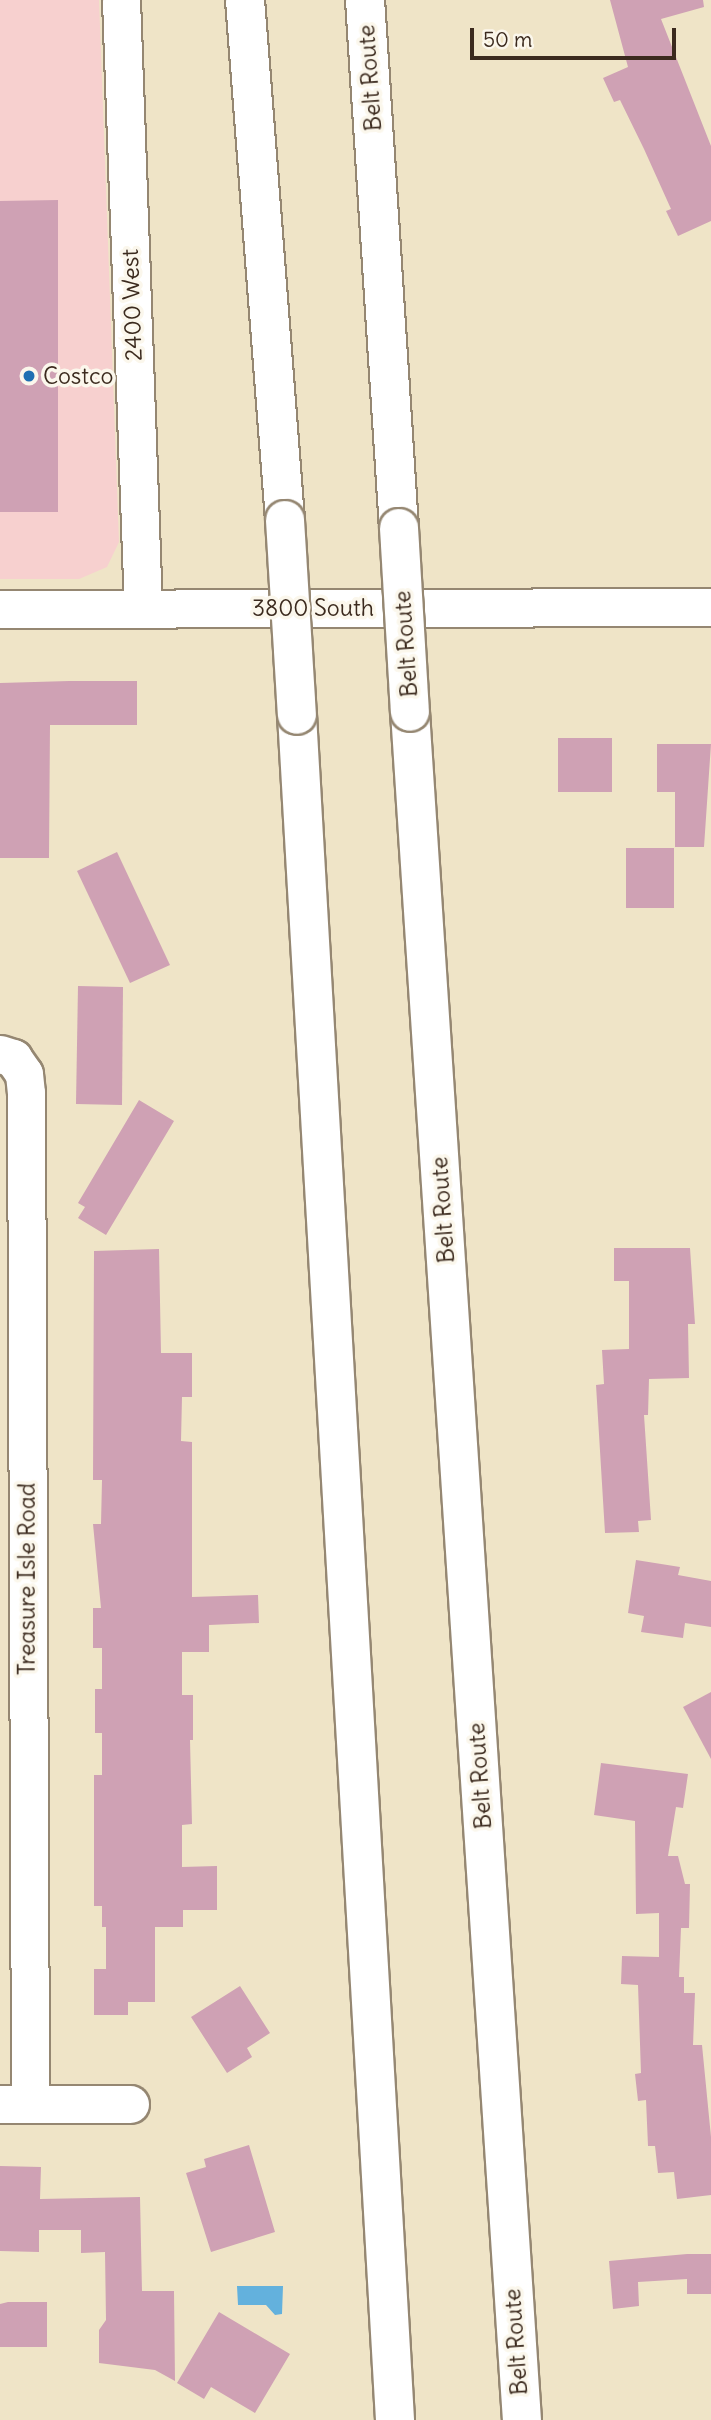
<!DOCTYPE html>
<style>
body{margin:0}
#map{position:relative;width:711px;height:2420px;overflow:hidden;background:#efe4c7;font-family:Delius,sans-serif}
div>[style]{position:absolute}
.built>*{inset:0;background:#f7d0cf}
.water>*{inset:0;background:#63b1dd}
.building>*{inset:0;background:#cfa1b4}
.roads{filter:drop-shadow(2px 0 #958772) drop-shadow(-2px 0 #958772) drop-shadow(0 2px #958772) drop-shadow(0 -2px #958772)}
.minor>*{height:37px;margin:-18.5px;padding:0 18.5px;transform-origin:18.5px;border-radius:18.5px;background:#fff}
.highway>*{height:38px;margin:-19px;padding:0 19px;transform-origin:19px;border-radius:19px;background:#fff}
.bridges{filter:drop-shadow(2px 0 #958772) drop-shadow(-2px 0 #958772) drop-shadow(0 2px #958772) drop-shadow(0 -2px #958772)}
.highway-bridge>*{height:38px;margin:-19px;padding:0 19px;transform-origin:19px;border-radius:19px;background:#fff}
.dots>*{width:19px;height:19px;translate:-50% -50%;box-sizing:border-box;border:4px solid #fbf7ec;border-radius:50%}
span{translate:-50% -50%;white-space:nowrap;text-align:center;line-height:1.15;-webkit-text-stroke:7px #fbf7ec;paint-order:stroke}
.street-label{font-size:23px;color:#3b2a1e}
.poi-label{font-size:23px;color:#3b2a1e}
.left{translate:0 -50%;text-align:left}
.scale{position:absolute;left:470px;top:28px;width:206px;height:32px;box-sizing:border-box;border:4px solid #3b2a1e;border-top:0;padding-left:9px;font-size:21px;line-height:24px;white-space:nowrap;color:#3b2a1e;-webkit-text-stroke:5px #fbf7ec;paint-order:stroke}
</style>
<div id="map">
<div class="built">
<i style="clip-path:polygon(0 0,99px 0,119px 542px,107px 567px,79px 579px,0 579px)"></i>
</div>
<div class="water">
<i style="clip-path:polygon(237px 2286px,283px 2286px,282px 2314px,275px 2315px,266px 2305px,238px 2305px)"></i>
</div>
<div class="building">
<i style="clip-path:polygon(610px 0,703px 0,704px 7px,661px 19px,711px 146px,711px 221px,678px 236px,666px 211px,671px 209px,644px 149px,620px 100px,614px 102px,603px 78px,628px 67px)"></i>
<i style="clip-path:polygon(58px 200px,58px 512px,0 512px,0 201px)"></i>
<i style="clip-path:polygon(69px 681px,137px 681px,137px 725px,50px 725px,49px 858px,0 858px,0 683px)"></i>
<i style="clip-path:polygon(558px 738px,612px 738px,612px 792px,558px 792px)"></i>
<i style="clip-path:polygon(657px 744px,711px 744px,704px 847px,675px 847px,675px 792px,657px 792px)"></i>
<i style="clip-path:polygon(626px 848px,674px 848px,674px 908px,626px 908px)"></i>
<i style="clip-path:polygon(117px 852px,170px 965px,130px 983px,77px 871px)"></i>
<i style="clip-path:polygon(78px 986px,123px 987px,122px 1105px,76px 1104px)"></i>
<i style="clip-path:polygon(139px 1100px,174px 1121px,106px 1235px,78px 1218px,85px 1207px,78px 1203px)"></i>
<i style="clip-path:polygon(614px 1248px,690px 1248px,695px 1324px,688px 1324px,689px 1378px,649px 1379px,648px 1415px,644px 1415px,651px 1520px,638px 1521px,639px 1532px,605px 1533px,596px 1385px,604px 1384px,602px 1350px,629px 1349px,629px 1281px,614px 1281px)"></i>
<i style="clip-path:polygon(159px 1249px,161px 1353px,192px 1353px,192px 1397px,182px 1397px,181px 1441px,192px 1442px,192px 1597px,258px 1595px,259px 1623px,209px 1625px,209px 1652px,182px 1652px,182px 1695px,193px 1695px,193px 1740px,190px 1740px,192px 1824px,182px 1825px,182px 1867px,217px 1866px,217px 1910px,183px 1910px,183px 1927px,155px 1927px,155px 2002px,128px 2002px,128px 2015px,94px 2015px,94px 1969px,106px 1969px,106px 1927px,102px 1927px,102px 1906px,94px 1906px,94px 1775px,102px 1775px,102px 1733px,95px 1733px,95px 1689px,102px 1689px,102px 1648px,93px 1648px,93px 1608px,101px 1608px,93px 1524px,101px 1524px,102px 1480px,93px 1480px,94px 1251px)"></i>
<i style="clip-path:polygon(636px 1560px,680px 1567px,678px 1575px,711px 1581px,711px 1627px,685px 1623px,683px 1638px,641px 1632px,644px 1616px,628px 1613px)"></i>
<i style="clip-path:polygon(711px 1692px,711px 1759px,683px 1707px)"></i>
<i style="clip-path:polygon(601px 1763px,688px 1774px,683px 1808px,676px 1807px,668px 1856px,678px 1856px,685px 1884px,690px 1884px,689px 1928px,681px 1928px,679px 1977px,684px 1977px,684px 1993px,695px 1993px,693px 2045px,702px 2045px,711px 2137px,711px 2195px,677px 2199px,674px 2172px,658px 2173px,655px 2146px,648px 2146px,646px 2100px,638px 2101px,635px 2074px,641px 2073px,638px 1985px,621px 1984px,622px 1956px,659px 1957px,659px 1913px,636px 1914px,635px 1821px,594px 1815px)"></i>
<i style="clip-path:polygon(240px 1986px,270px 2033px,247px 2048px,252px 2057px,227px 2073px,191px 2017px)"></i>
<i style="clip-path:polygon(249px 2145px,275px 2232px,211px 2252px,186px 2173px,206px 2167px,204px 2159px)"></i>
<i style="clip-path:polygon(0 2166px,41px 2167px,40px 2199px,140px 2197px,142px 2291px,174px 2291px,175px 2381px,155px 2370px,99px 2363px,99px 2330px,106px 2320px,105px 2252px,81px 2253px,81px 2230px,39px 2230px,39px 2252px,0 2251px)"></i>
<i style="clip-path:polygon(687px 2254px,711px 2254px,711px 2294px,687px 2294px,687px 2279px,638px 2282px,639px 2306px,613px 2309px,609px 2261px)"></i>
<i style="clip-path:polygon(8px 2302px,47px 2302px,47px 2347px,0 2347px,0 2304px)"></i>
<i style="clip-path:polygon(219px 2312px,290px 2354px,255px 2413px,211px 2387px,204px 2399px,177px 2383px)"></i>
</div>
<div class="roads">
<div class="minor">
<i style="left:121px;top:0;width:609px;rotate:87.93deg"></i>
<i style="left:0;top:609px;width:711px;rotate:-0.16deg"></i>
<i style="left:0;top:1054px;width:14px;rotate:17deg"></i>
<i style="left:13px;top:1058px;width:19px;rotate:55deg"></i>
<i style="left:24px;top:1074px;width:19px;rotate:84deg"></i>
<i style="left:26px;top:1093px;width:1010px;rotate:89.77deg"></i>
<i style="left:0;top:2104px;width:130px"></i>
</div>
<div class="highway">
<i style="left:245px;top:0;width:522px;rotate:85.6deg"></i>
<i style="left:365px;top:0;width:529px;rotate:86.32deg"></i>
<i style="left:410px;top:712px;width:1712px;rotate:86.25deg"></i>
<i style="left:297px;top:715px;width:1708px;rotate:86.71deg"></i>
</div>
</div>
<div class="bridges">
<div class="highway-bridge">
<i style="left:285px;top:520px;width:195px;rotate:86.5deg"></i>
<i style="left:399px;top:528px;width:184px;rotate:86.6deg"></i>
</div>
</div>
<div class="dots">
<i style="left:29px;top:376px;background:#1f6fb2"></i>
</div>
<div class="street-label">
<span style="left:370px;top:78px;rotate:-94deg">Belt Route</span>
<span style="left:132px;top:305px;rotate:-92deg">2400 West</span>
<span style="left:313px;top:608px">3800 South</span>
<span style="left:406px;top:644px;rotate:-94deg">Belt Route</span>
<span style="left:443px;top:1210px;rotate:-94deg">Belt Route</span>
<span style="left:27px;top:1579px;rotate:-90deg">Treasure Isle Road</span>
<span style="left:480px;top:1776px;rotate:-94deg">Belt Route</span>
<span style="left:516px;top:2342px;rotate:-94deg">Belt Route</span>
</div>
<div class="poi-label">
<span class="left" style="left:43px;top:376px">Costco</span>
</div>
<div class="scale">50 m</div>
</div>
